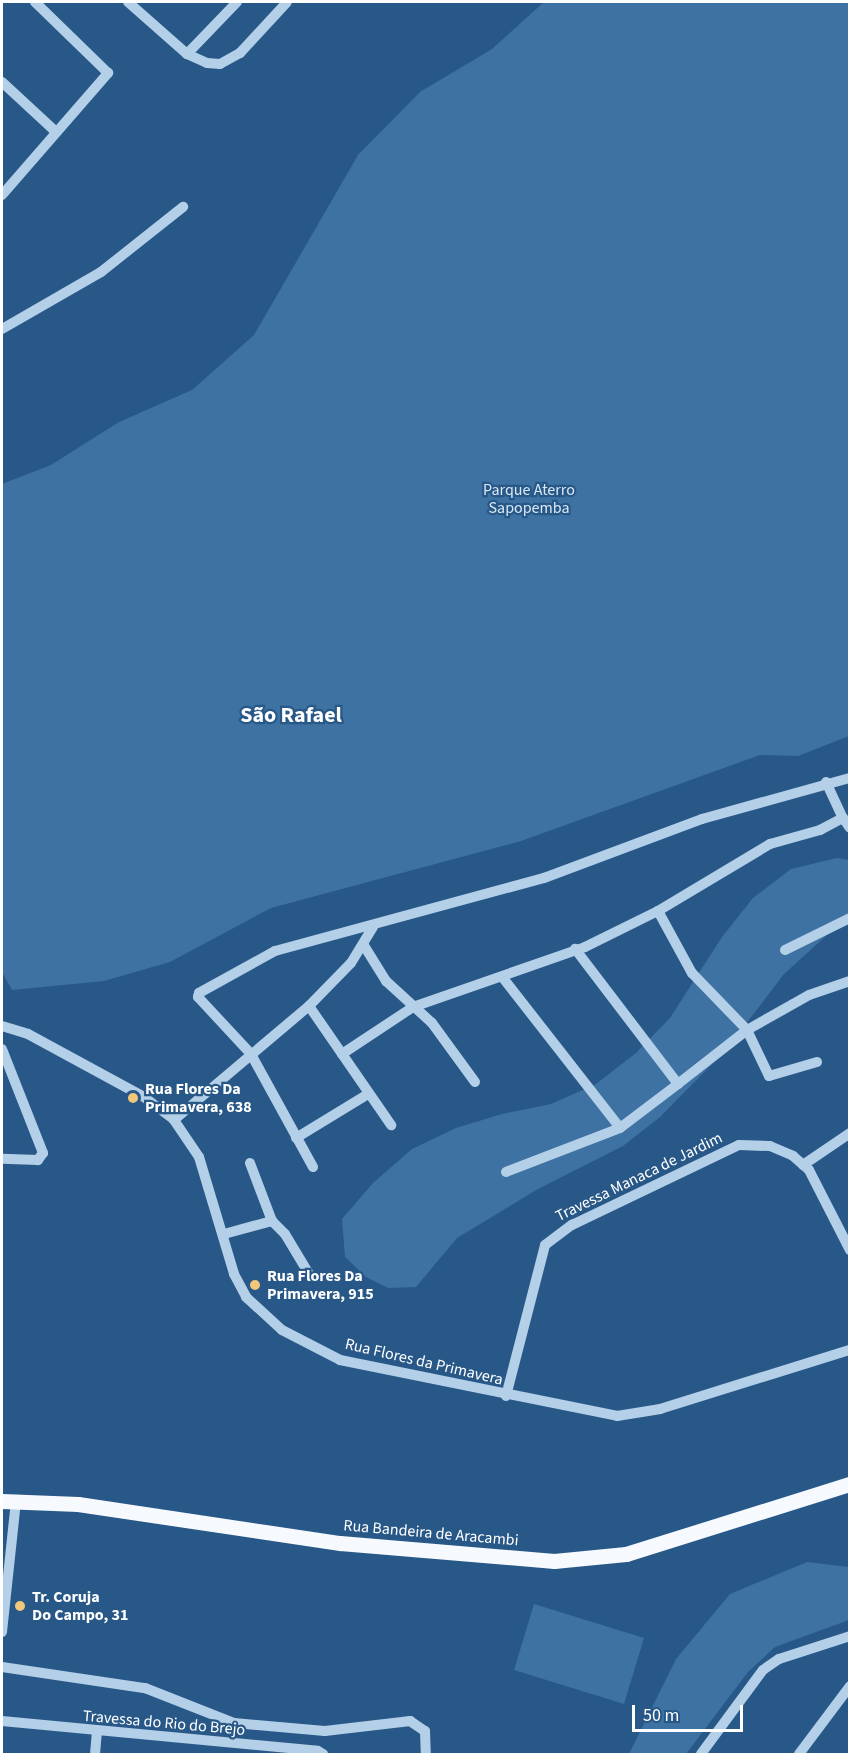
<!DOCTYPE html>
<meta charset="utf-8">
<style>
body{margin:0}
#map{position:relative;width:851px;height:1756px;overflow:hidden;background:#285887;font-family:"Source Sans 3",sans-serif}
div>[style]{position:absolute}
.green>*{inset:0;background:#3d72a3}
.minor>*{height:10px;margin:-5px;padding:0 5px;transform-origin:5px;border-radius:5px;background:#b4cfe8}
.major>*{height:15px;margin:-7.5px;padding:0 7.5px;transform-origin:7.5px;border-radius:7.5px;background:#f6fafe}
.dots>*{width:16px;height:16px;translate:-50% -50%;box-sizing:border-box;border:3px solid #285887;border-radius:50%}
span{translate:-50% -50%;white-space:nowrap;text-align:center;line-height:1.15;-webkit-text-stroke:4.5px #285887;paint-order:stroke}
.park-label{font-size:16px;color:#d8e8f6}
.poi-label{font-size:16px;color:#fff;font-weight:700}
.left{translate:0 -50%;text-align:left}
.street-label{font-size:16px;color:#fff}
.district-label{font-size:22px;color:#fff;font-weight:700}
.frame{position:absolute;inset:0;border:3px solid #fff;pointer-events:none}
.scale{position:absolute;left:632px;top:1705px;width:111px;height:27px;box-sizing:border-box;border:3px solid #fff;border-top:0;padding-left:8px;font-size:18px;line-height:21px;white-space:nowrap;color:#fff;-webkit-text-stroke:4px #285887;paint-order:stroke}
</style>
<div id="map">
<div class="green">
<i style="clip-path:polygon(544px 2px,849px 2px,849px 736px,798px 756px,760px 755px,521px 841px,271px 908px,170px 962px,104px 981px,12px 990px,2px 972px,2px 484px,51px 465px,119px 422px,192px 390px,254px 335px,358px 155px,420px 92px,492px 49px)"></i>
<i style="clip-path:polygon(837px 858px,849px 860px,849px 915px,784px 974px,726px 1050px,660px 1117px,623px 1146px,538px 1189px,457px 1238px,416px 1287px,388px 1288px,366px 1277px,345px 1257px,342px 1219px,373px 1183px,412px 1149px,456px 1128px,502px 1114px,551px 1104px,596px 1084px,636px 1053px,670px 1018px,722px 937px,753px 898px,791px 869px)"></i>
<i style="clip-path:polygon(807px 1562px,849px 1567px,849px 1620px,775px 1647px,748px 1672px,686px 1754px,629px 1754px,676px 1659px,730px 1594px)"></i>
<i style="clip-path:polygon(534px 1604px,644px 1638px,624px 1704px,514px 1670px)"></i>
</div>
<div class="minor">
<i style="left:128px;top:2px;width:79px;rotate:41.4deg"></i>
<i style="left:187px;top:54px;width:22px;rotate:24deg"></i>
<i style="left:207px;top:63px;width:13px;rotate:4deg"></i>
<i style="left:220px;top:64px;width:23px;rotate:-29deg"></i>
<i style="left:240px;top:53px;width:69px;rotate:-47.3deg"></i>
<i style="left:187px;top:54px;width:72px;rotate:-46.1deg"></i>
<i style="left:2px;top:82px;width:74px;rotate:42.8deg"></i>
<i style="left:2px;top:195px;width:162px;rotate:-49deg"></i>
<i style="left:108px;top:73px;width:102px;rotate:-135.8deg"></i>
<i style="left:2px;top:329px;width:114px;rotate:-29.9deg"></i>
<i style="left:101px;top:272px;width:105px;rotate:-38.4deg"></i>
<i style="left:826px;top:782px;width:40px;rotate:65deg"></i>
<i style="left:658px;top:911px;width:71px;rotate:61.3deg"></i>
<i style="left:692px;top:973px;width:79px;rotate:46deg"></i>
<i style="left:747px;top:1030px;width:88px;rotate:142deg"></i>
<i style="left:363px;top:944px;width:44px;rotate:58.1deg"></i>
<i style="left:386px;top:981px;width:62px;rotate:42.4deg"></i>
<i style="left:432px;top:1023px;width:73px;rotate:53.9deg"></i>
<i style="left:785px;top:950px;width:72px;rotate:-26.2deg"></i>
<i style="left:503px;top:978px;width:190px;rotate:52deg"></i>
<i style="left:309px;top:1006px;width:145px;rotate:55.4deg"></i>
<i style="left:2px;top:1026px;width:27px;rotate:17deg"></i>
<i style="left:28px;top:1034px;width:132px;rotate:28.5deg"></i>
<i style="left:144px;top:1097px;width:38px;rotate:37deg"></i>
<i style="left:174px;top:1120px;width:45px;rotate:56deg"></i>
<i style="left:199px;top:1157px;width:122px;rotate:73.3deg"></i>
<i style="left:234px;top:1274px;width:26px;rotate:62deg"></i>
<i style="left:246px;top:1297px;width:49px;rotate:42.5deg"></i>
<i style="left:282px;top:1330px;width:65px;rotate:27.3deg"></i>
<i style="left:340px;top:1360px;width:283px;rotate:11.4deg"></i>
<i style="left:617px;top:1416px;width:44px;rotate:-9.2deg"></i>
<i style="left:660px;top:1409px;width:199px;rotate:-17.3deg"></i>
<i style="left:2px;top:1049px;width:112px;rotate:68.5deg"></i>
<i style="left:43px;top:1153px;width:9px;rotate:126deg"></i>
<i style="left:38px;top:1160px;width:36px;rotate:-178deg"></i>
<i style="left:342px;top:1054px;width:85px;rotate:-33.5deg"></i>
<i style="left:413px;top:1007px;width:182px;rotate:-19.2deg"></i>
<i style="left:585px;top:947px;width:81px;rotate:-26.3deg"></i>
<i style="left:658px;top:911px;width:131px;rotate:-30.9deg"></i>
<i style="left:770px;top:844px;width:52px;rotate:-15.6deg"></i>
<i style="left:820px;top:830px;width:26px;rotate:-28deg"></i>
<i style="left:843px;top:818px;width:12px;rotate:55deg"></i>
<i style="left:817px;top:1062px;width:50px;rotate:163.7deg"></i>
<i style="left:769px;top:1076px;width:51px;rotate:-115.6deg"></i>
<i style="left:747px;top:1030px;width:71px;rotate:-29.4deg"></i>
<i style="left:809px;top:995px;width:43px;rotate:-18.9deg"></i>
<i style="left:174px;top:1120px;width:177px;rotate:-40.2deg"></i>
<i style="left:309px;top:1006px;width:60px;rotate:-45.7deg"></i>
<i style="left:351px;top:963px;width:42px;rotate:-58.6deg"></i>
<i style="left:296px;top:1138px;width:84px;rotate:-31.4deg"></i>
<i style="left:803px;top:1165px;width:57px;rotate:-34.2deg"></i>
<i style="left:313px;top:1167px;width:129px;rotate:-118.8deg"></i>
<i style="left:251px;top:1054px;width:78px;rotate:-132.9deg"></i>
<i style="left:198px;top:997px;width:4px;rotate:-76deg"></i>
<i style="left:199px;top:993px;width:87px;rotate:-28.9deg"></i>
<i style="left:275px;top:951px;width:279px;rotate:-15.2deg"></i>
<i style="left:544px;top:878px;width:169px;rotate:-20.5deg"></i>
<i style="left:702px;top:819px;width:154px;rotate:-15.5deg"></i>
<i style="left:506px;top:1172px;width:122px;rotate:-21.1deg"></i>
<i style="left:620px;top:1128px;width:73px;rotate:-37.2deg"></i>
<i style="left:678px;top:1084px;width:170px;rotate:-127.3deg"></i>
<i style="left:272px;top:1221px;width:18px;rotate:45deg"></i>
<i style="left:285px;top:1234px;width:47px;rotate:59deg"></i>
<i style="left:224px;top:1234px;width:50px;rotate:-15.2deg"></i>
<i style="left:272px;top:1221px;width:62px;rotate:-110.8deg"></i>
<i style="left:506px;top:1396px;width:156px;rotate:-75.5deg"></i>
<i style="left:545px;top:1245px;width:34px;rotate:-37deg"></i>
<i style="left:572px;top:1225px;width:185px;rotate:-25.6deg"></i>
<i style="left:739px;top:1145px;width:31px;rotate:2deg"></i>
<i style="left:770px;top:1146px;width:25px;rotate:23deg"></i>
<i style="left:793px;top:1156px;width:21px;rotate:41deg"></i>
<i style="left:809px;top:1170px;width:90px;rotate:62.9deg"></i>
<i style="left:2px;top:1632px;width:133px;rotate:-83.9deg"></i>
<i style="left:2px;top:1667px;width:145px;rotate:8.4deg"></i>
<i style="left:145px;top:1688px;width:96px;rotate:21.5deg"></i>
<i style="left:234px;top:1723px;width:91px;rotate:5deg"></i>
<i style="left:325px;top:1731px;width:86px;rotate:-6.7deg"></i>
<i style="left:410px;top:1721px;width:18px;rotate:34deg"></i>
<i style="left:425px;top:1731px;width:23px;rotate:88deg"></i>
<i style="left:2px;top:1721px;width:317px;rotate:5.4deg"></i>
<i style="left:318px;top:1751px;width:6px;rotate:31deg"></i>
<i style="left:95px;top:1754px;width:22px;rotate:-85deg"></i>
<i style="left:701px;top:1754px;width:104px;rotate:-53.6deg"></i>
<i style="left:763px;top:1670px;width:19px;rotate:-35deg"></i>
<i style="left:779px;top:1659px;width:75px;rotate:-17.9deg"></i>
<i style="left:799px;top:1754px;width:85px;rotate:-53.1deg"></i>
</div>
<div class="major">
<i style="left:2px;top:1501px;width:76px;rotate:2.3deg"></i>
<i style="left:78px;top:1504px;width:265px;rotate:8.5deg"></i>
<i style="left:340px;top:1543px;width:215px;rotate:4.8deg"></i>
<i style="left:554px;top:1561px;width:72px;rotate:-5.6deg"></i>
<i style="left:626px;top:1554px;width:235px;rotate:-17.4deg"></i>
</div>
<div class="dots">
<i style="left:133px;top:1098px;background:#f0c77b"></i>
<i style="left:255px;top:1285px;background:#f0c77b"></i>
<i style="left:20px;top:1606px;background:#f0c77b"></i>
</div>
<div class="park-label">
<span style="left:529px;top:499px">Parque Aterro<br>Sapopemba</span>
</div>
<div class="poi-label">
<span class="left" style="left:145px;top:1098px">Rua Flores Da<br>Primavera, 638</span>
<span class="left" style="left:267px;top:1285px">Rua Flores Da<br>Primavera, 915</span>
<span class="left" style="left:32px;top:1606px">Tr. Coruja<br>Do Campo, 31</span>
</div>
<div class="street-label">
<span style="left:639px;top:1177px;rotate:-26deg">Travessa Manaca de Jardim</span>
<span style="left:424px;top:1362px;rotate:13deg">Rua Flores da Primavera</span>
<span style="left:431px;top:1533px;rotate:5deg">Rua Bandeira de Aracambi</span>
<span style="left:164px;top:1723px;rotate:5deg">Travessa do Rio do Brejo</span>
</div>
<div class="district-label">
<span style="left:291px;top:716px">São Rafael</span>
</div>
<div class="frame"></div>
<div class="scale">50 m</div>
</div>
